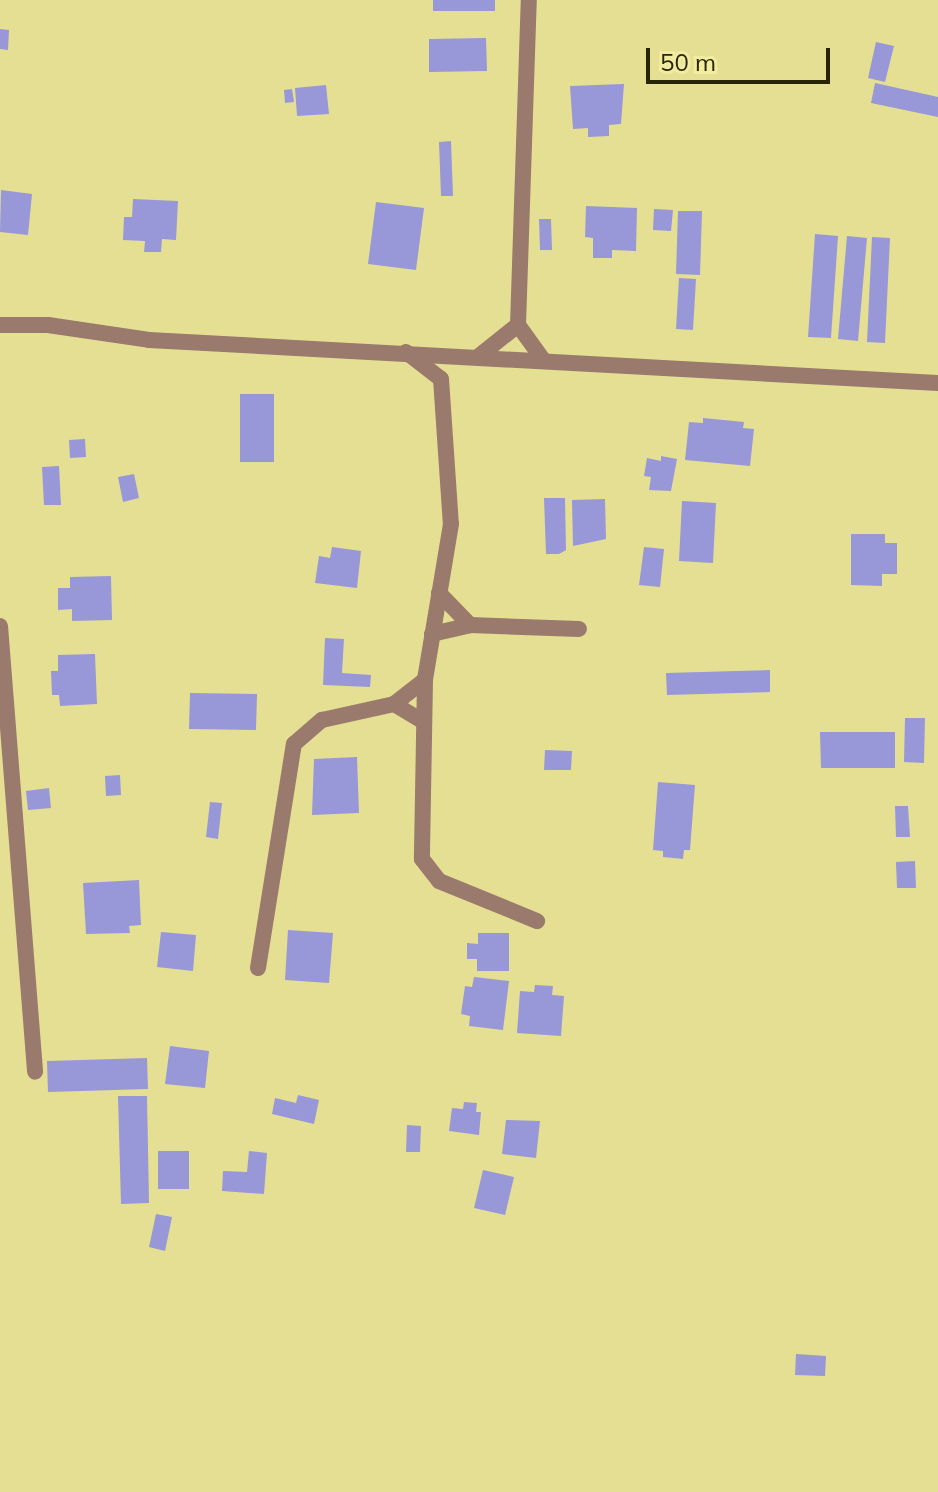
<!DOCTYPE html>
<style>
body{margin:0}
#map{position:relative;width:938px;height:1492px;overflow:hidden;background:#e5df94;font-family:Mulish,sans-serif}
div>[style]{position:absolute}
.building>*{inset:0;background:#9897d8}
.minor>*{height:16px;margin:-8px;padding:0 8px;transform-origin:8px;border-radius:8px;background:#997a6d}
span{translate:-50% -50%;white-space:nowrap;text-align:center;line-height:1.15;-webkit-text-stroke:6px #f2eca1;paint-order:stroke}
.scale{position:absolute;left:646px;top:48px;width:184px;height:36px;box-sizing:border-box;border:4px solid #282506;border-top:0;padding-left:10px;font-size:24px;line-height:28px;white-space:nowrap;color:#282506;-webkit-text-stroke:6px #f2eca1;paint-order:stroke}
</style>
<div id="map">
<div class="building">
<i style="clip-path:polygon(433px 0,495px 0,495px 11px,433px 11px)"></i>
<i style="clip-path:polygon(0 29px,9px 30px,8px 50px,0 49px)"></i>
<i style="clip-path:polygon(486px 38px,487px 71px,429px 72px,429px 39px)"></i>
<i style="clip-path:polygon(876px 42px,894px 46px,885px 82px,868px 78px)"></i>
<i style="clip-path:polygon(875px 83px,938px 97px,938px 117px,871px 103px)"></i>
<i style="clip-path:polygon(624px 84px,621px 124px,609px 125px,609px 136px,588px 137px,588px 128px,573px 129px,570px 86px)"></i>
<i style="clip-path:polygon(326px 85px,329px 114px,297px 116px,295px 88px)"></i>
<i style="clip-path:polygon(292px 89px,294px 102px,285px 103px,284px 90px)"></i>
<i style="clip-path:polygon(451px 141px,453px 196px,441px 196px,439px 142px)"></i>
<i style="clip-path:polygon(1px 190px,32px 194px,28px 235px,0 232px)"></i>
<i style="clip-path:polygon(133px 199px,178px 201px,176px 240px,162px 239px,161px 252px,144px 252px,145px 241px,123px 240px,124px 217px,132px 217px)"></i>
<i style="clip-path:polygon(376px 202px,424px 208px,416px 270px,368px 264px)"></i>
<i style="clip-path:polygon(586px 206px,637px 208px,636px 251px,612px 250px,612px 258px,593px 258px,593px 238px,585px 237px)"></i>
<i style="clip-path:polygon(654px 209px,673px 210px,671px 231px,653px 230px)"></i>
<i style="clip-path:polygon(678px 211px,702px 211px,700px 275px,676px 274px)"></i>
<i style="clip-path:polygon(539px 219px,551px 219px,552px 250px,540px 250px)"></i>
<i style="clip-path:polygon(815px 234px,838px 236px,831px 338px,808px 337px)"></i>
<i style="clip-path:polygon(847px 236px,867px 238px,858px 341px,838px 339px)"></i>
<i style="clip-path:polygon(872px 237px,890px 238px,885px 343px,867px 342px)"></i>
<i style="clip-path:polygon(679px 278px,696px 279px,693px 330px,676px 329px)"></i>
<i style="clip-path:polygon(240px 394px,274px 394px,274px 462px,240px 462px)"></i>
<i style="clip-path:polygon(703px 418px,744px 422px,743px 428px,754px 429px,750px 466px,685px 460px,689px 422px,703px 423px)"></i>
<i style="clip-path:polygon(85px 439px,86px 457px,70px 458px,69px 440px)"></i>
<i style="clip-path:polygon(661px 456px,677px 459px,671px 491px,649px 490px,651px 477px,644px 476px,647px 458px,661px 461px)"></i>
<i style="clip-path:polygon(59px 466px,61px 505px,44px 505px,42px 467px)"></i>
<i style="clip-path:polygon(134px 474px,139px 498px,123px 502px,118px 477px)"></i>
<i style="clip-path:polygon(544px 498px,565px 498px,566px 550px,559px 554px,546px 554px)"></i>
<i style="clip-path:polygon(605px 499px,606px 539px,573px 546px,572px 500px)"></i>
<i style="clip-path:polygon(682px 501px,716px 503px,713px 563px,679px 561px)"></i>
<i style="clip-path:polygon(851px 534px,885px 534px,885px 543px,897px 543px,897px 574px,882px 574px,882px 586px,851px 585px)"></i>
<i style="clip-path:polygon(332px 547px,361px 551px,357px 588px,315px 583px,319px 556px,330px 558px)"></i>
<i style="clip-path:polygon(644px 547px,664px 549px,660px 587px,639px 585px)"></i>
<i style="clip-path:polygon(111px 576px,112px 620px,72px 621px,72px 609px,58px 610px,58px 588px,70px 588px,70px 577px)"></i>
<i style="clip-path:polygon(325px 638px,344px 639px,342px 673px,371px 675px,370px 687px,323px 685px)"></i>
<i style="clip-path:polygon(95px 654px,97px 704px,60px 706px,59px 695px,52px 695px,51px 671px,58px 671px,58px 655px)"></i>
<i style="clip-path:polygon(770px 670px,770px 692px,667px 695px,666px 673px)"></i>
<i style="clip-path:polygon(190px 693px,257px 694px,256px 730px,189px 729px)"></i>
<i style="clip-path:polygon(905px 718px,925px 718px,924px 763px,904px 762px)"></i>
<i style="clip-path:polygon(820px 732px,895px 732px,895px 768px,821px 768px)"></i>
<i style="clip-path:polygon(545px 750px,572px 751px,571px 770px,544px 770px)"></i>
<i style="clip-path:polygon(357px 757px,359px 813px,312px 815px,314px 759px)"></i>
<i style="clip-path:polygon(120px 775px,121px 795px,106px 796px,105px 776px)"></i>
<i style="clip-path:polygon(658px 782px,695px 785px,690px 850px,684px 850px,683px 859px,663px 857px,663px 851px,653px 850px)"></i>
<i style="clip-path:polygon(49px 788px,51px 808px,28px 810px,26px 791px)"></i>
<i style="clip-path:polygon(210px 802px,222px 803px,218px 839px,206px 837px)"></i>
<i style="clip-path:polygon(895px 806px,908px 806px,910px 837px,896px 837px)"></i>
<i style="clip-path:polygon(915px 861px,916px 888px,897px 888px,896px 862px)"></i>
<i style="clip-path:polygon(139px 880px,141px 925px,129px 926px,130px 933px,86px 934px,83px 883px)"></i>
<i style="clip-path:polygon(288px 930px,333px 933px,329px 983px,285px 980px)"></i>
<i style="clip-path:polygon(161px 932px,196px 935px,193px 971px,157px 967px)"></i>
<i style="clip-path:polygon(478px 933px,509px 933px,509px 971px,477px 971px,477px 959px,467px 959px,467px 943px,478px 944px)"></i>
<i style="clip-path:polygon(474px 977px,509px 981px,503px 1030px,469px 1026px,470px 1016px,461px 1014px,465px 986px,472px 987px)"></i>
<i style="clip-path:polygon(535px 985px,553px 986px,552px 995px,564px 996px,561px 1036px,517px 1033px,520px 991px,534px 992px)"></i>
<i style="clip-path:polygon(170px 1046px,209px 1051px,205px 1088px,165px 1084px)"></i>
<i style="clip-path:polygon(147px 1058px,148px 1089px,48px 1092px,47px 1061px)"></i>
<i style="clip-path:polygon(298px 1095px,319px 1100px,314px 1124px,272px 1114px,275px 1098px,296px 1103px)"></i>
<i style="clip-path:polygon(118px 1096px,147px 1096px,149px 1203px,121px 1204px)"></i>
<i style="clip-path:polygon(464px 1102px,477px 1103px,476px 1112px,481px 1112px,479px 1135px,449px 1131px,452px 1108px,463px 1109px)"></i>
<i style="clip-path:polygon(506px 1120px,540px 1121px,536px 1158px,502px 1154px)"></i>
<i style="clip-path:polygon(407px 1125px,421px 1126px,420px 1152px,406px 1152px)"></i>
<i style="clip-path:polygon(158px 1151px,189px 1151px,189px 1189px,158px 1189px)"></i>
<i style="clip-path:polygon(249px 1151px,267px 1153px,264px 1194px,222px 1191px,223px 1171px,247px 1172px)"></i>
<i style="clip-path:polygon(483px 1170px,514px 1177px,505px 1215px,474px 1208px)"></i>
<i style="clip-path:polygon(156px 1214px,172px 1217px,165px 1251px,149px 1247px)"></i>
<i style="clip-path:polygon(796px 1354px,826px 1356px,825px 1376px,795px 1375px)"></i>
</div>
<div class="minor">
<i style="left:0;top:325px;width:48px"></i>
<i style="left:48px;top:325px;width:102px;rotate:8.4deg"></i>
<i style="left:149px;top:340px;width:790px;rotate:3.12deg"></i>
<i style="left:518px;top:325px;width:44px;rotate:54.2deg"></i>
<i style="left:406px;top:352px;width:44px;rotate:37.6deg"></i>
<i style="left:441px;top:379px;width:145px;rotate:86.1deg"></i>
<i style="left:451px;top:524px;width:158px;rotate:99.5deg"></i>
<i style="left:425px;top:680px;width:179px;rotate:91deg"></i>
<i style="left:422px;top:859px;width:28px;rotate:52deg"></i>
<i style="left:439px;top:881px;width:106px;rotate:22.2deg"></i>
<i style="left:479px;top:356px;width:50px;rotate:-38.5deg"></i>
<i style="left:518px;top:325px;width:325px;rotate:-88.1deg"></i>
<i style="left:439px;top:593px;width:45px;rotate:45.9deg"></i>
<i style="left:470px;top:625px;width:109px;rotate:2.1deg"></i>
<i style="left:0;top:626px;width:447px;rotate:85.5deg"></i>
<i style="left:432px;top:634px;width:39px;rotate:-13deg"></i>
<i style="left:394px;top:704px;width:33px;rotate:31deg"></i>
<i style="left:258px;top:968px;width:227px;rotate:-80.9deg"></i>
<i style="left:294px;top:744px;width:37px;rotate:-41deg"></i>
<i style="left:322px;top:720px;width:74px;rotate:-12.5deg"></i>
<i style="left:394px;top:704px;width:39px;rotate:-38deg"></i>
</div>
<div class="scale">50 m</div>
</div>
